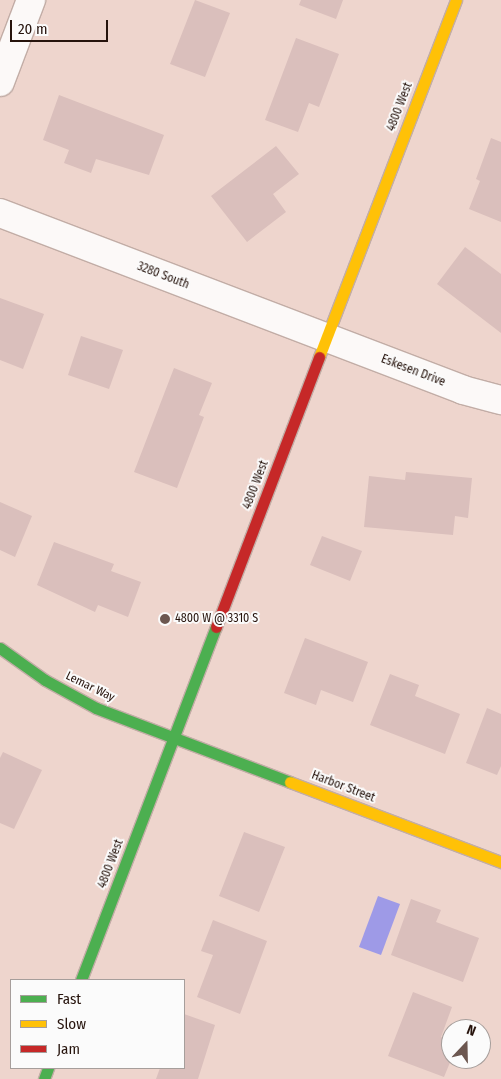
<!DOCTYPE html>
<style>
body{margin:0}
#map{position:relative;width:501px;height:1079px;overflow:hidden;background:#eed5cd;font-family:"Fira Sans Condensed",sans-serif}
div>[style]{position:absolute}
.water>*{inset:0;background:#9e9ae7}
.building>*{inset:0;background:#dabfbc}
.roads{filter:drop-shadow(1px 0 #c2ada6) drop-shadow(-1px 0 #c2ada6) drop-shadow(0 1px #c2ada6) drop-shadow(0 -1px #c2ada6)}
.street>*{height:28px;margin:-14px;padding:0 14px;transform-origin:14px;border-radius:14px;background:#fcf9f8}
.fast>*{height:11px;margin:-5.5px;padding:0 5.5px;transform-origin:5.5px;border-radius:5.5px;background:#4caf50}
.slow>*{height:11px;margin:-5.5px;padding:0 5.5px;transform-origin:5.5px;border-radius:5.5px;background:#ffc107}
.jam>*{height:11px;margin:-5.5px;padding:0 5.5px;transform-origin:5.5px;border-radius:5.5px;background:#c62828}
.dots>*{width:14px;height:14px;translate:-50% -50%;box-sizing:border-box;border:2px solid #fbfbfb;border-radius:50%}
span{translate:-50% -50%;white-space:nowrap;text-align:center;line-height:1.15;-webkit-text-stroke:4px #fbfbfb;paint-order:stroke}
.street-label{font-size:12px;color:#26130c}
.poi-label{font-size:12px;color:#26130c}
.left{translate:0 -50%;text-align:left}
.legend{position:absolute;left:10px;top:979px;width:175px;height:90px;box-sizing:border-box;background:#fbfbfb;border:1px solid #a69e9b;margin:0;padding:6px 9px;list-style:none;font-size:15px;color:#26130c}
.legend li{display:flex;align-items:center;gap:10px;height:25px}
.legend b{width:25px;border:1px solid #a69e9b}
.north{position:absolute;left:441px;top:1019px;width:50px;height:50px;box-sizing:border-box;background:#fbfbfb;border:1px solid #a69e9b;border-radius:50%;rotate:21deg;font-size:14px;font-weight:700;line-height:20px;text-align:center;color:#26130c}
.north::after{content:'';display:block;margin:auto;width:18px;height:22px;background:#6c5750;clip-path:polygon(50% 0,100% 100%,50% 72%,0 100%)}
.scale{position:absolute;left:10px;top:20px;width:98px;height:22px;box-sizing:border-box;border:2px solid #26130c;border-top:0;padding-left:6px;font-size:15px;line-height:18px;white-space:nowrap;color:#26130c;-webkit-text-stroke:4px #fbfbfb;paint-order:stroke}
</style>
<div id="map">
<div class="water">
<i style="clip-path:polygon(378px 896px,400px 904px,381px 955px,359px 947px)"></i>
</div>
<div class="building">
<i style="clip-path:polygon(195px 0,230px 13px,205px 77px,170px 64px)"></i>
<i style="clip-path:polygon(301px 0,343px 0,336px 19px,299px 5px)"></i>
<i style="clip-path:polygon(296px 38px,339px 54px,319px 107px,309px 103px,298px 132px,265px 120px)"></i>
<i style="clip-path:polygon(59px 95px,164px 135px,149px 175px,96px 159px,91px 173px,64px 163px,69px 150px,43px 140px)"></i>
<i style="clip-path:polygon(491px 138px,501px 142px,501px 222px,469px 209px,480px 181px,476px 179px)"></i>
<i style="clip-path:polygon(276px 146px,299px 174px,273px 194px,286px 212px,247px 242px,211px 196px)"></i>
<i style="clip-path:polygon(465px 247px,501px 274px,501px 333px,437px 284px)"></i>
<i style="clip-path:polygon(0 298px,44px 314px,23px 369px,0 360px)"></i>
<i style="clip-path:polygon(81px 336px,123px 350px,109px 389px,68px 375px)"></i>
<i style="clip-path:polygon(174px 368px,212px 383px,199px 415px,204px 417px,177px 488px,134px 472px)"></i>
<i style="clip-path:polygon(406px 472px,472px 478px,468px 518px,455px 516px,453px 535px,364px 527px,369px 476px,405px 480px)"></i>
<i style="clip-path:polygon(0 502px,32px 516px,15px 557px,0 550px)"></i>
<i style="clip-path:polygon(322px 536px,362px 551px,350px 581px,310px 565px)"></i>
<i style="clip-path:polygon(54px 542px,114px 564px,111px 571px,141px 582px,128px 617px,98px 605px,95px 612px,37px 585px)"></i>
<i style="clip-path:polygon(305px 638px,368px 662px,353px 702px,321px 690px,316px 705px,284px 693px)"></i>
<i style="clip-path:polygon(390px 674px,419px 685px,415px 696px,460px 714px,445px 754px,370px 725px)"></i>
<i style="clip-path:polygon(487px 708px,501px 714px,501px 766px,497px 775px,466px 763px)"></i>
<i style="clip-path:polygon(3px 752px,42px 770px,14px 829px,0 823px,0 758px)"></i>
<i style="clip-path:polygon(244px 832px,285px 847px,259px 912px,219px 896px)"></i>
<i style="clip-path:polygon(411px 899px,441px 910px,436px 922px,479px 938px,463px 982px,391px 955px)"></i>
<i style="clip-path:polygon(213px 920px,267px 941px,240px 1014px,197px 997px,213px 955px,201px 951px)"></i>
<i style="clip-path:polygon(413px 992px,452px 1007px,441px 1037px,451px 1041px,451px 1060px,444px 1077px,388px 1056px)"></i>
<i style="clip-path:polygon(184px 1014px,215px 1025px,198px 1079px,156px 1079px,160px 1068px,184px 1068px)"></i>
</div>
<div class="roads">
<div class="street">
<i style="left:0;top:82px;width:88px;rotate:-69.3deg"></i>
<i style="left:0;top:213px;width:496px;rotate:20.9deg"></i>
<i style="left:463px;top:390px;width:39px;rotate:15deg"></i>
</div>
<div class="fast">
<i style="left:0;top:648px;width:55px;rotate:35.4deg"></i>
<i style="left:45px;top:680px;width:58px;rotate:28.8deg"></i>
<i style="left:96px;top:708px;width:208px;rotate:20.9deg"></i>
<i style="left:81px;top:980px;width:378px;rotate:-69.1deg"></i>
<i style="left:44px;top:1079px;width:12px;rotate:-70deg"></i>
</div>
<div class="slow">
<i style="left:319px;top:357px;width:382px;rotate:-69deg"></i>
<i style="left:290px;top:782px;width:226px;rotate:20.8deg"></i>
</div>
<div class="jam">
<i style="left:216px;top:627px;width:289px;rotate:-69.1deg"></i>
</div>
</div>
<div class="dots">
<i style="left:165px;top:619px;background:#6c5750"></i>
</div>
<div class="street-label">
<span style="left:400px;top:107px;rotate:-69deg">4800 West</span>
<span style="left:163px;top:276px;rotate:21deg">3280 South</span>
<span style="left:413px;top:371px;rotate:21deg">Eskesen Drive</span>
<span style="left:256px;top:485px;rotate:-69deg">4800 West</span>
<span style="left:90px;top:687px;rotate:26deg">Lemar Way</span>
<span style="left:343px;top:787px;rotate:21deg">Harbor Street</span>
<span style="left:111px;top:864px;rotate:-69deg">4800 West</span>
</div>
<div class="poi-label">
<span class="left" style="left:175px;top:619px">4800 W @ 3310 S</span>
</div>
<ul class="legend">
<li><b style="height:6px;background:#4caf50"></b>Fast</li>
<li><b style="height:6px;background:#ffc107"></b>Slow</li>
<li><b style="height:6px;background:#c62828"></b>Jam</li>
</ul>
<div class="north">N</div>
<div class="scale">20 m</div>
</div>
